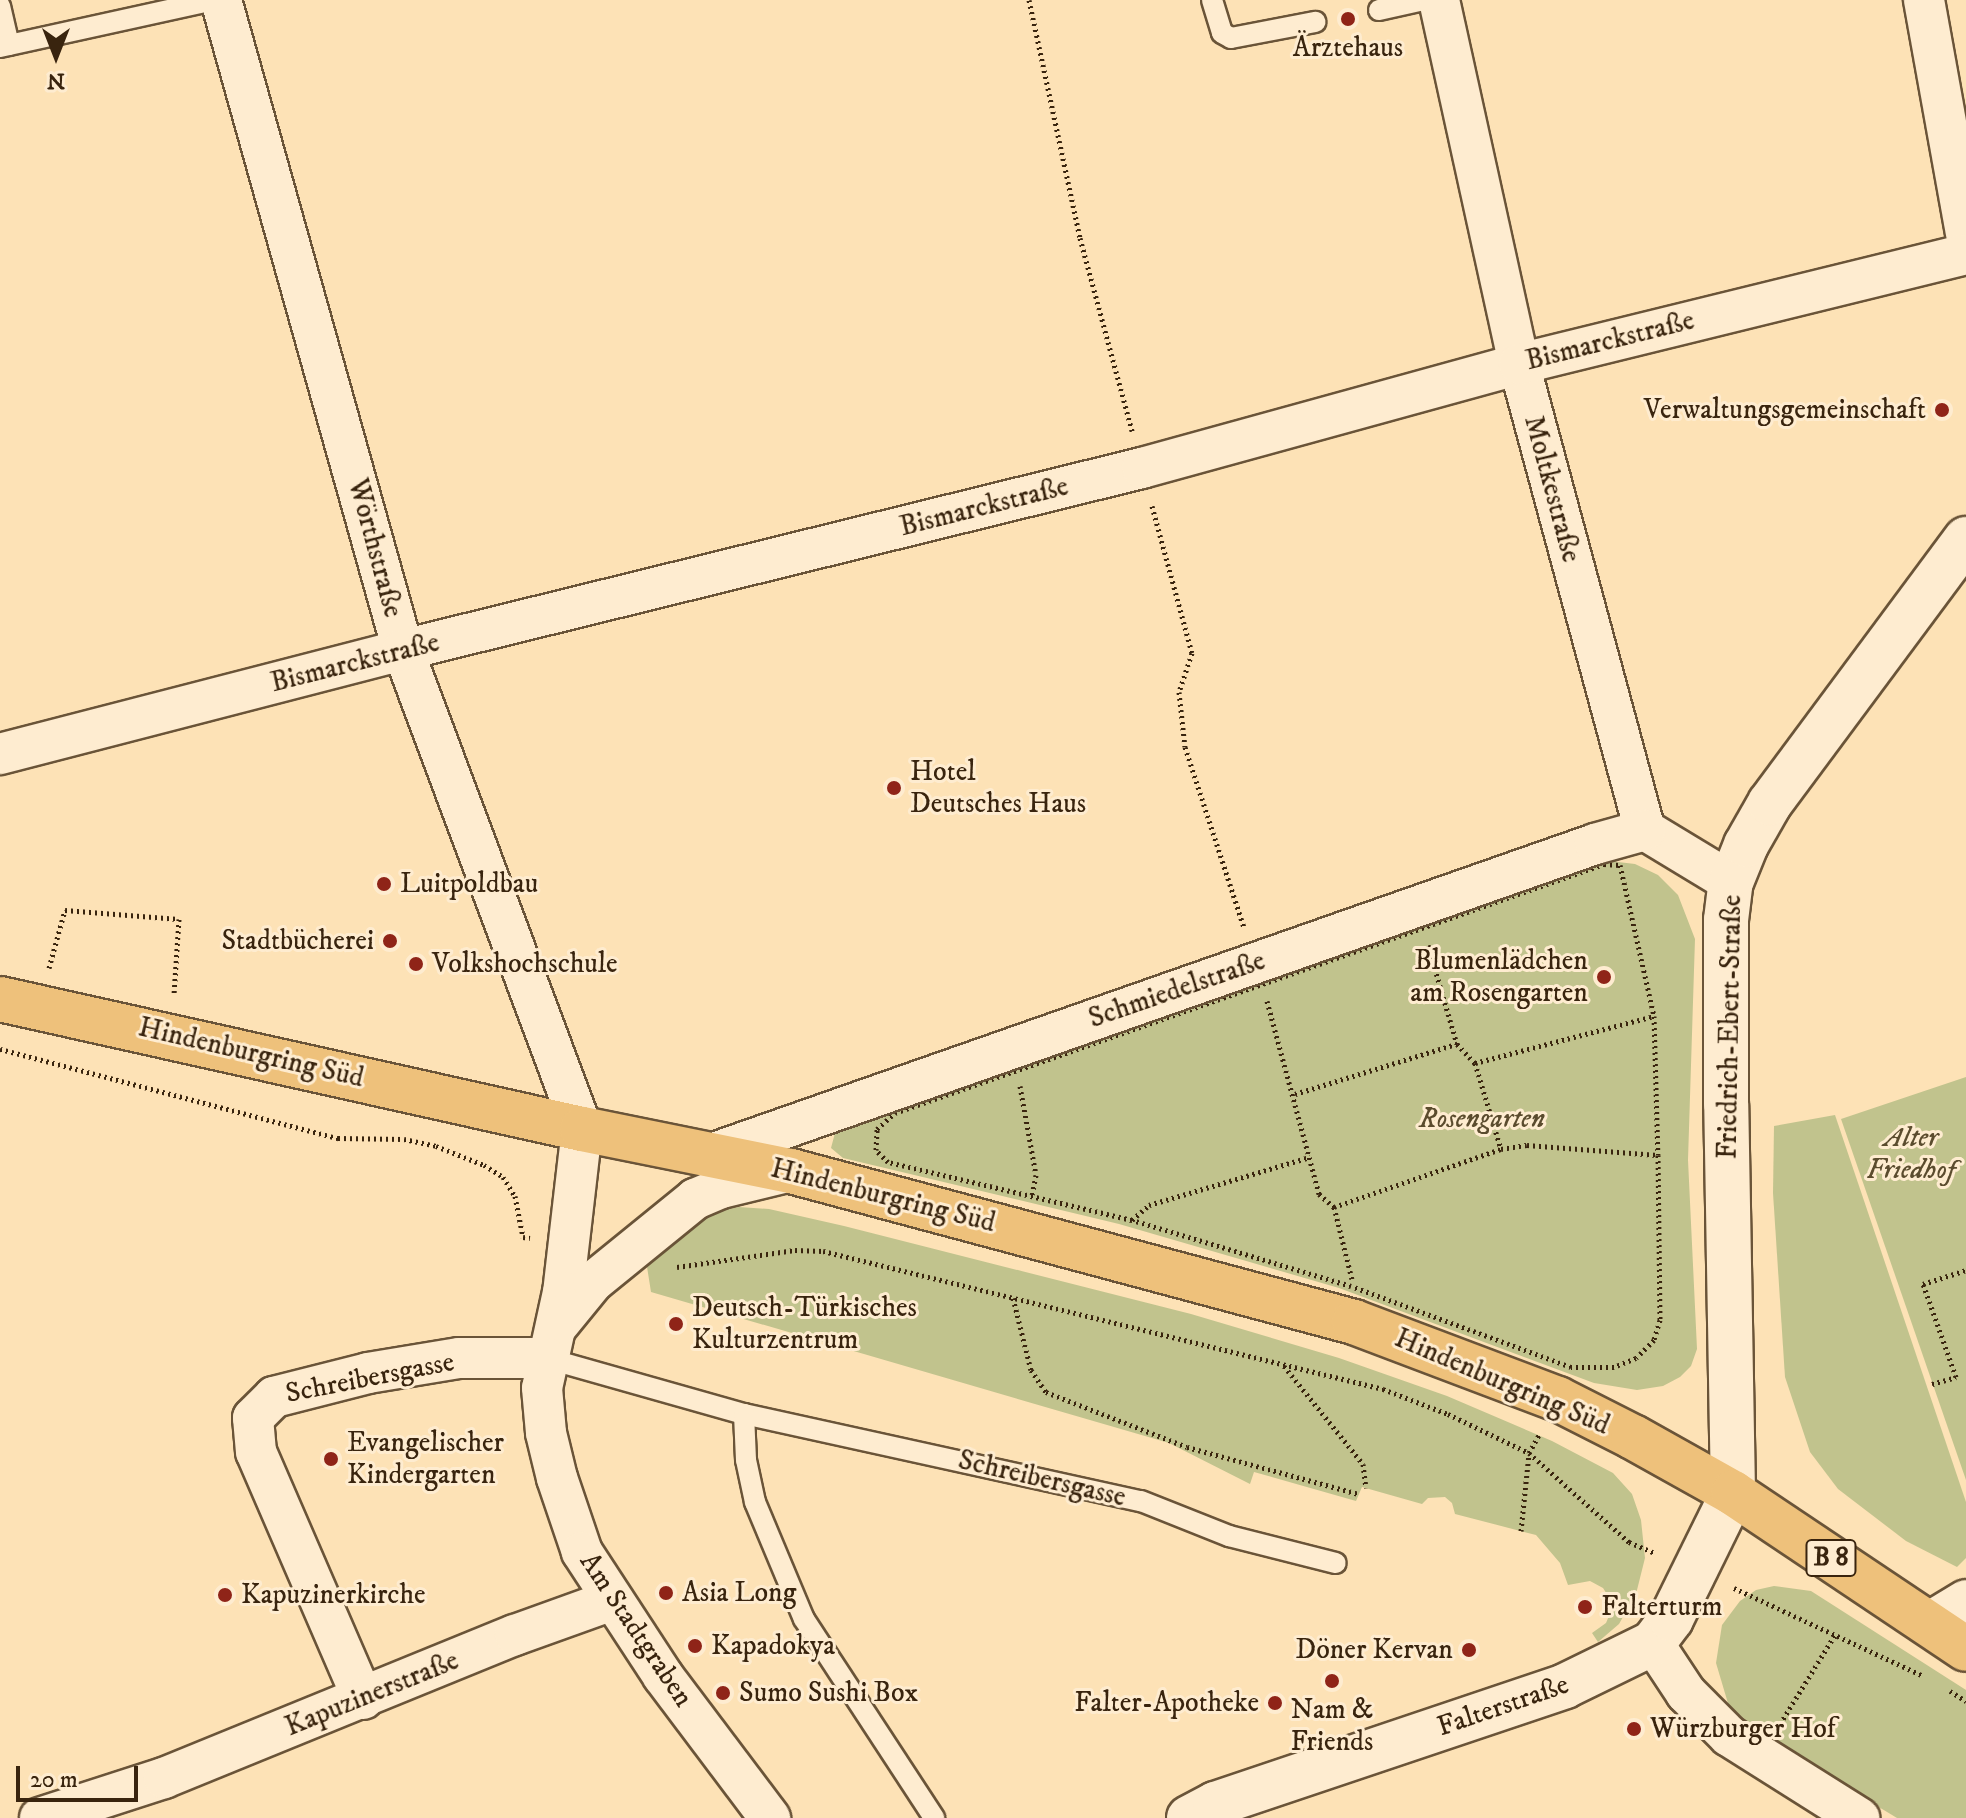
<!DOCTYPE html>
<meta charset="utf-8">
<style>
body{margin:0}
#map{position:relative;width:1966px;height:1818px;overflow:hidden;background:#fde2b6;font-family:"IM FELL DW Pica",serif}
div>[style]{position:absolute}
.green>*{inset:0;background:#c1c38d}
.path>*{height:5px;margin-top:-2.5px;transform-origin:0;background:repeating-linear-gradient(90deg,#39240e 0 2px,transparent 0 6px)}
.roads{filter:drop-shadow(2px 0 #6a5438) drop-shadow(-2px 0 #6a5438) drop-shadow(0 2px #6a5438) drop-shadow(0 -2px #6a5438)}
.lane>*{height:20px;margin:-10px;padding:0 10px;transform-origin:10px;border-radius:10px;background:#feecd0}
.street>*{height:40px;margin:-20px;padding:0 20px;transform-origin:20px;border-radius:20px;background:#feecd0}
.secondary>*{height:44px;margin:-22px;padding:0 22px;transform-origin:22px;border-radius:22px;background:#feecd0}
.primary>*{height:44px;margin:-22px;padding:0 22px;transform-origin:22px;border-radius:22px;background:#eec17b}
.dots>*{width:22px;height:22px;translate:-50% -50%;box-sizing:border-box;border:4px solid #feecd0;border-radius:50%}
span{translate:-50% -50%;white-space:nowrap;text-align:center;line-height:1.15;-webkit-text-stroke:6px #feecd0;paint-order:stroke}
.shield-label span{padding:2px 6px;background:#feecd0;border:2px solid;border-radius:6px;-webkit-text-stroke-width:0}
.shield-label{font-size:26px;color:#39240e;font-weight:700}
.poi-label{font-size:28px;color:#39240e}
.right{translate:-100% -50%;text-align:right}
.left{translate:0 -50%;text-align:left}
.street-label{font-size:28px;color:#39240e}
.park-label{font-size:28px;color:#5b4c2e;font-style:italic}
.north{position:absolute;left:16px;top:16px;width:80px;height:80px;-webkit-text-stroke:6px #feecd0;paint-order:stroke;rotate:180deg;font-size:22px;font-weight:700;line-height:32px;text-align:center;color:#39240e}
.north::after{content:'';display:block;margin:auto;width:28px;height:36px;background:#39240e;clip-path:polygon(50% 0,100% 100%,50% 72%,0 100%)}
.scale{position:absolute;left:16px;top:1766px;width:122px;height:36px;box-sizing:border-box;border:4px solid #39240e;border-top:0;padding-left:10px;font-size:24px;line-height:28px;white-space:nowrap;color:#39240e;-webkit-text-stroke:6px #feecd0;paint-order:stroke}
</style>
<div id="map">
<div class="green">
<i style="clip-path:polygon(1601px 860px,1635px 864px,1658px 875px,1678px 895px,1695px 939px,1688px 1160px,1697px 1349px,1691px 1366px,1680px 1377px,1663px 1386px,1637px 1390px,1594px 1383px,1339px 1288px,1119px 1224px,843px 1158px,831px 1148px,835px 1133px,845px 1126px)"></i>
<i style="clip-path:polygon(1966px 1077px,1966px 1480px,1841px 1119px)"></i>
<i style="clip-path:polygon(1835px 1115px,1966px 1502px,1966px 1558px,1957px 1567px,1906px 1541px,1838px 1489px,1810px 1452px,1785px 1377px,1773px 1193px,1774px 1126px)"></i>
<i style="clip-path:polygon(739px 1207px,769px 1209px,844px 1226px,1191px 1314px,1339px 1358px,1447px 1396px,1552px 1441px,1613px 1473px,1632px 1494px,1641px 1520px,1645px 1558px,1636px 1594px,1619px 1624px,1598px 1642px,1592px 1633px,1606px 1623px,1611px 1611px,1610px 1599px,1603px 1588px,1590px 1581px,1568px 1585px,1560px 1563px,1536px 1535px,1455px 1514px,1452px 1503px,1445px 1497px,1428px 1498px,1422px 1504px,1362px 1487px,1356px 1501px,1254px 1472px,1250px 1484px,1169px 1443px,651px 1292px,645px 1254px,710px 1211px)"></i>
<i style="clip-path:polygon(1774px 1586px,1811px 1591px,1966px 1690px,1966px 1818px,1897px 1818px,1745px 1726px,1730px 1710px,1716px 1663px,1722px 1625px,1740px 1601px,1756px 1590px)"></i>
</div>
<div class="path">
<i style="left:1029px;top:0;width:243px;rotate:77.9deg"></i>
<i style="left:1080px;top:238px;width:200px;rotate:74.9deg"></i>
<i style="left:1152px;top:506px;width:152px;rotate:74.8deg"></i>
<i style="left:1192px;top:653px;width:41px;rotate:108.4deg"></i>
<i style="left:1179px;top:692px;width:55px;rotate:83.8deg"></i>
<i style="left:1185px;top:747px;width:189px;rotate:71.9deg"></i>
<i style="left:1604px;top:864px;width:16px;rotate:4deg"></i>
<i style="left:1620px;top:865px;width:155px;rotate:77.3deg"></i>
<i style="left:1654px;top:1016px;width:139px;rotate:88.4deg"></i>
<i style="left:1658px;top:1155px;width:165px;rotate:89.3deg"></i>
<i style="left:1660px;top:1320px;width:21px;rotate:107deg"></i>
<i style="left:1654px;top:1340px;width:25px;rotate:135deg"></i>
<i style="left:1636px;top:1358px;width:24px;rotate:158deg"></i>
<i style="left:1614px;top:1367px;width:43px;rotate:180deg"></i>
<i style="left:1571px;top:1367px;width:234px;rotate:-159.8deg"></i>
<i style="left:1351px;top:1286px;width:229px;rotate:-163.2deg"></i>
<i style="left:1132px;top:1220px;width:251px;rotate:-166.6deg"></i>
<i style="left:888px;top:1162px;width:17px;rotate:-135deg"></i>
<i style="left:876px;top:1150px;width:21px;rotate:-87deg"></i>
<i style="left:877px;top:1129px;width:24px;rotate:-42deg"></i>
<i style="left:895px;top:1113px;width:751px;rotate:-19.35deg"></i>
<i style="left:1428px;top:945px;width:103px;rotate:73.7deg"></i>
<i style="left:49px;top:968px;width:60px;rotate:-74.6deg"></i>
<i style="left:65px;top:910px;width:114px;rotate:4.5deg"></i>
<i style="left:179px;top:919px;width:75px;rotate:93.8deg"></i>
<i style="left:1267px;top:1001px;width:200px;rotate:74.9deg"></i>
<i style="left:1319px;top:1194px;width:20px;rotate:41deg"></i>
<i style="left:1334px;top:1207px;width:74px;rotate:76deg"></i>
<i style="left:0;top:1049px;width:350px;rotate:14.8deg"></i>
<i style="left:338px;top:1138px;width:66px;rotate:0.9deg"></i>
<i style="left:404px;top:1139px;width:33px;rotate:12deg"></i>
<i style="left:436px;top:1146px;width:52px;rotate:21.6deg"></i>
<i style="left:484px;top:1165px;width:22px;rotate:32deg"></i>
<i style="left:503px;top:1177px;width:22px;rotate:58deg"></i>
<i style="left:515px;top:1196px;width:42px;rotate:79deg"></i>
<i style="left:523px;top:1237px;width:7px;rotate:8deg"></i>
<i style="left:1475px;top:1063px;width:90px;rotate:73.2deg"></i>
<i style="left:1020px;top:1086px;width:90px;rotate:79.8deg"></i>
<i style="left:1036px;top:1175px;width:20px;rotate:101deg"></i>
<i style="left:1295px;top:1094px;width:170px;rotate:-17.2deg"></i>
<i style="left:1457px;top:1044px;width:26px;rotate:47deg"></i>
<i style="left:1475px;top:1063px;width:185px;rotate:-14.7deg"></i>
<i style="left:1334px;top:1207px;width:177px;rotate:-19.2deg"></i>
<i style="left:1501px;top:1149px;width:26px;rotate:-9deg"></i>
<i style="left:1527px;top:1145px;width:131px;rotate:4.4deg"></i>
<i style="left:1132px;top:1220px;width:23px;rotate:-41deg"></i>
<i style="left:1149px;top:1205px;width:168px;rotate:-16.6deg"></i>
<i style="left:677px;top:1267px;width:119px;rotate:-8.2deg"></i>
<i style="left:795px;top:1250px;width:28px;rotate:2deg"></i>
<i style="left:823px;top:1251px;width:577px;rotate:13.84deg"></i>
<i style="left:1383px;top:1389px;width:70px;rotate:21deg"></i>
<i style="left:1448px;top:1414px;width:90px;rotate:25.7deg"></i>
<i style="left:1529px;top:1453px;width:134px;rotate:41.7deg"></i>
<i style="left:1629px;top:1542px;width:28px;rotate:23deg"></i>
<i style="left:1013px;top:1298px;width:74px;rotate:76deg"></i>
<i style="left:1031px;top:1370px;width:27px;rotate:56deg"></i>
<i style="left:1046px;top:1392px;width:151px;rotate:21.3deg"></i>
<i style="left:1187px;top:1447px;width:178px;rotate:15.3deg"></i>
<i style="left:1284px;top:1366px;width:126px;rotate:51.1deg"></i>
<i style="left:1363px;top:1464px;width:24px;rotate:83deg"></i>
<i style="left:1932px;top:1384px;width:25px;rotate:-16deg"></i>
<i style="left:1956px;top:1377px;width:99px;rotate:-109.5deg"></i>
<i style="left:1923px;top:1284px;width:45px;rotate:-18deg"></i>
<i style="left:1521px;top:1531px;width:78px;rotate:-84.1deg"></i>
<i style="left:1529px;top:1453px;width:21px;rotate:-61deg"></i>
<i style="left:1734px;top:1588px;width:209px;rotate:24.9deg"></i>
<i style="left:1950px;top:1691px;width:19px;rotate:32deg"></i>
<i style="left:1780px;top:1724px;width:105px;rotate:-58.3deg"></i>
</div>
<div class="roads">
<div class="lane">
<i style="left:1212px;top:0;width:34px;rotate:73deg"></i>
<i style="left:1222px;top:33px;width:10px;rotate:29deg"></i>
<i style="left:1231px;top:38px;width:86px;rotate:-10.8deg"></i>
<i style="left:0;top:6px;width:40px;rotate:77deg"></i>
<i style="left:1379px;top:10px;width:46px;rotate:-12.5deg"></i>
<i style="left:0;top:47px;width:218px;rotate:-12.4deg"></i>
<i style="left:546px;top:1358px;width:206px;rotate:15.8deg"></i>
<i style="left:744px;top:1414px;width:406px;rotate:12.4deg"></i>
<i style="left:1141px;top:1501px;width:95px;rotate:21.7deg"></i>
<i style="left:1229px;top:1536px;width:110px;rotate:14.2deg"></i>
<i style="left:744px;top:1414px;width:46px;rotate:87.5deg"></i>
<i style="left:746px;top:1460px;width:43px;rotate:77.9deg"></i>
<i style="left:755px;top:1502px;width:127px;rotate:67.3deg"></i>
<i style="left:804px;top:1619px;width:238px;rotate:56.8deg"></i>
</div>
<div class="street">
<i style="left:221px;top:0;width:675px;rotate:74.36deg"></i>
<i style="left:403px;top:650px;width:511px;rotate:69.51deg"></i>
<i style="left:582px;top:1129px;width:164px;rotate:96.6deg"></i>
<i style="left:563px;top:1292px;width:98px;rotate:102.3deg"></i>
<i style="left:542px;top:1388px;width:45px;rotate:84.9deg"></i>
<i style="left:546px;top:1433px;width:46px;rotate:76.3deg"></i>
<i style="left:557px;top:1478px;width:78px;rotate:71.3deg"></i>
<i style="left:582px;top:1552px;width:148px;rotate:56.8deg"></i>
<i style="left:663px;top:1676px;width:178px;rotate:53deg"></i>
<i style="left:1439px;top:0;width:373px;rotate:77.6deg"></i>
<i style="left:1519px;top:364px;width:483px;rotate:74.9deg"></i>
<i style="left:1645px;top:830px;width:100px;rotate:31.2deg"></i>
<i style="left:1924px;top:0;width:237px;rotate:79.8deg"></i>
<i style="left:0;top:754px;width:416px;rotate:-14.5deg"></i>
<i style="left:403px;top:650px;width:761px;rotate:-13.84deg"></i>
<i style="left:1142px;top:468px;width:391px;rotate:-15.4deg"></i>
<i style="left:1519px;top:364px;width:460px;rotate:-13.8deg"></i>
<i style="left:711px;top:1154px;width:937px;rotate:-19.32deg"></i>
<i style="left:1595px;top:844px;width:52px;rotate:-15.6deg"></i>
<i style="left:558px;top:1325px;width:55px;rotate:-50.9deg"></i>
<i style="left:593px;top:1282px;width:132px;rotate:-39.1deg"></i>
<i style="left:695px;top:1199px;width:28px;rotate:-23deg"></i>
<i style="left:721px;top:1188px;width:72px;rotate:-13.7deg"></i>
<i style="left:1928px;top:1623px;width:44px;rotate:-31.2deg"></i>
<i style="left:1653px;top:1643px;width:60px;rotate:56.6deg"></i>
<i style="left:1686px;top:1693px;width:61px;rotate:45deg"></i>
<i style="left:1729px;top:1736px;width:154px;rotate:32.2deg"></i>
<i style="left:363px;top:1699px;width:269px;rotate:-113.4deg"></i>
<i style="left:256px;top:1452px;width:34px;rotate:-95deg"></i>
<i style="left:253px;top:1418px;width:30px;rotate:-45deg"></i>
<i style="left:274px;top:1397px;width:97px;rotate:-14.3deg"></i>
<i style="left:368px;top:1373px;width:92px;rotate:-9.4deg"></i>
<i style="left:459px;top:1358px;width:87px"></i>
<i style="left:40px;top:1818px;width:130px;rotate:-17.9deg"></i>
<i style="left:164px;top:1778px;width:379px;rotate:-22.2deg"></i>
<i style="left:515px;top:1635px;width:103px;rotate:-19.8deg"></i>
</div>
<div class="secondary">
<i style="left:1189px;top:1818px;width:30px;rotate:-28deg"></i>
<i style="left:1215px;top:1804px;width:369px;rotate:-18.6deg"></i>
<i style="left:1565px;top:1686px;width:98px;rotate:-26deg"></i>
<i style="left:1653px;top:1643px;width:30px;rotate:-53deg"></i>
<i style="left:1671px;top:1619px;width:140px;rotate:-63.8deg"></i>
<i style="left:1733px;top:1493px;width:389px;rotate:-91deg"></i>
<i style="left:1726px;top:1104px;width:184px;rotate:-90deg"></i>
<i style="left:1726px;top:920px;width:38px;rotate:-83deg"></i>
<i style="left:1731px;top:882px;width:40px;rotate:-68deg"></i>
<i style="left:1746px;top:845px;width:48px;rotate:-60.3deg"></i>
<i style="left:1770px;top:803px;width:329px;rotate:-53.4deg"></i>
</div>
<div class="primary">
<i style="left:0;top:999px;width:596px;rotate:12.59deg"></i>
<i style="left:582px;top:1129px;width:213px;rotate:11.4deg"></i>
<i style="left:791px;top:1171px;width:583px;rotate:15.01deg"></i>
<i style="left:1354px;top:1322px;width:218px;rotate:20.7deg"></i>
<i style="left:1558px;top:1399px;width:84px;rotate:26.9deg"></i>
<i style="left:1633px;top:1437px;width:115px;rotate:29.2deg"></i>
<i style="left:1733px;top:1493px;width:280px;rotate:33.8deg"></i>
</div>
</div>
<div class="dots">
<i style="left:1348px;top:19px;background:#8f2418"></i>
<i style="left:1942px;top:410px;background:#8f2418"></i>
<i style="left:894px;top:788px;background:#8f2418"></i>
<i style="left:384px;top:884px;background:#8f2418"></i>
<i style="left:390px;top:941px;background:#8f2418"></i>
<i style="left:416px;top:964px;background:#8f2418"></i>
<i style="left:1604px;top:977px;background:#8f2418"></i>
<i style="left:676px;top:1324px;background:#8f2418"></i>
<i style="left:331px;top:1459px;background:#8f2418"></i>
<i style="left:666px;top:1593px;background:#8f2418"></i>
<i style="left:225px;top:1595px;background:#8f2418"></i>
<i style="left:1585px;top:1607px;background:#8f2418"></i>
<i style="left:695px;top:1646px;background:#8f2418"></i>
<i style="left:1469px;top:1650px;background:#8f2418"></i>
<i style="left:1332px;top:1681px;background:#8f2418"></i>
<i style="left:723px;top:1693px;background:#8f2418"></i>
<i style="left:1275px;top:1703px;background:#8f2418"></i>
<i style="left:1634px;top:1729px;background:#8f2418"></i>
</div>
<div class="shield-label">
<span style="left:1831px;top:1558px">B 8</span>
</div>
<div class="poi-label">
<span style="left:1348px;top:48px">Ärztehaus</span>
<span class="right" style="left:1926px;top:410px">Verwaltungsgemeinschaft</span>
<span class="left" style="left:910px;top:788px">Hotel<br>Deutsches Haus</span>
<span class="left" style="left:400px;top:884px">Luitpoldbau</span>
<span class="right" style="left:374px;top:941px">Stadtbücherei</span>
<span class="right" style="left:1588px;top:977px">Blumenlädchen<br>am Rosengarten</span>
<span class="left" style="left:432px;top:964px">Volkshochschule</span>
<span class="left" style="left:692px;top:1324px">Deutsch-Türkisches<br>Kulturzentrum</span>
<span class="left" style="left:347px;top:1459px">Evangelischer<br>Kindergarten</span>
<span class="left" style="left:682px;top:1593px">Asia Long</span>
<span class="left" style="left:241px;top:1595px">Kapuzinerkirche</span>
<span class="left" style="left:1601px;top:1607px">Falterturm</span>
<span class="left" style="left:711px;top:1646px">Kapadokya</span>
<span class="right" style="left:1453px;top:1650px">Döner Kervan</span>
<span class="left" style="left:739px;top:1693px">Sumo Sushi Box</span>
<span class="right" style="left:1259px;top:1703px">Falter-Apotheke</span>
<span style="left:1332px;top:1726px">Nam &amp;<br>Friends</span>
<span class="left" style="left:1650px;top:1729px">Würzburger Hof</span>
</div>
<div class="street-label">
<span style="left:1610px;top:341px;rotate:-14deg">Bismarckstraße</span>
<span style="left:1552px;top:489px;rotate:75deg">Moltkestraße</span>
<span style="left:984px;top:507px;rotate:-14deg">Bismarckstraße</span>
<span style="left:375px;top:548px;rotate:75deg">Wörthstraße</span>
<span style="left:355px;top:663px;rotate:-14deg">Bismarckstraße</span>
<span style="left:1177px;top:990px;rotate:-19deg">Schmiedelstraße</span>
<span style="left:1730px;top:1027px;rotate:-89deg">Friedrich-Ebert-Straße</span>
<span style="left:251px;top:1053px;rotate:13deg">Hindenburgring Süd</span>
<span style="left:883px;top:1196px;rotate:14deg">Hindenburgring Süd</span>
<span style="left:370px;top:1378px;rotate:-11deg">Schreibersgasse</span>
<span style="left:1502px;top:1382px;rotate:23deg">Hindenburgring Süd</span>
<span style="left:1042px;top:1479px;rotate:13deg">Schreibersgasse</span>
<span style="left:636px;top:1630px;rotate:56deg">Am Stadtgraben</span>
<span style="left:372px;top:1694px;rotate:-22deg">Kapuzinerstraße</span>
<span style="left:1503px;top:1706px;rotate:-19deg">Falterstraße</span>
</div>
<div class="park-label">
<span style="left:1482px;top:1119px">Rosengarten</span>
<span style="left:1911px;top:1154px">Alter<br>Friedhof</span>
</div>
<div class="north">N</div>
<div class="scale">20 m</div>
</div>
